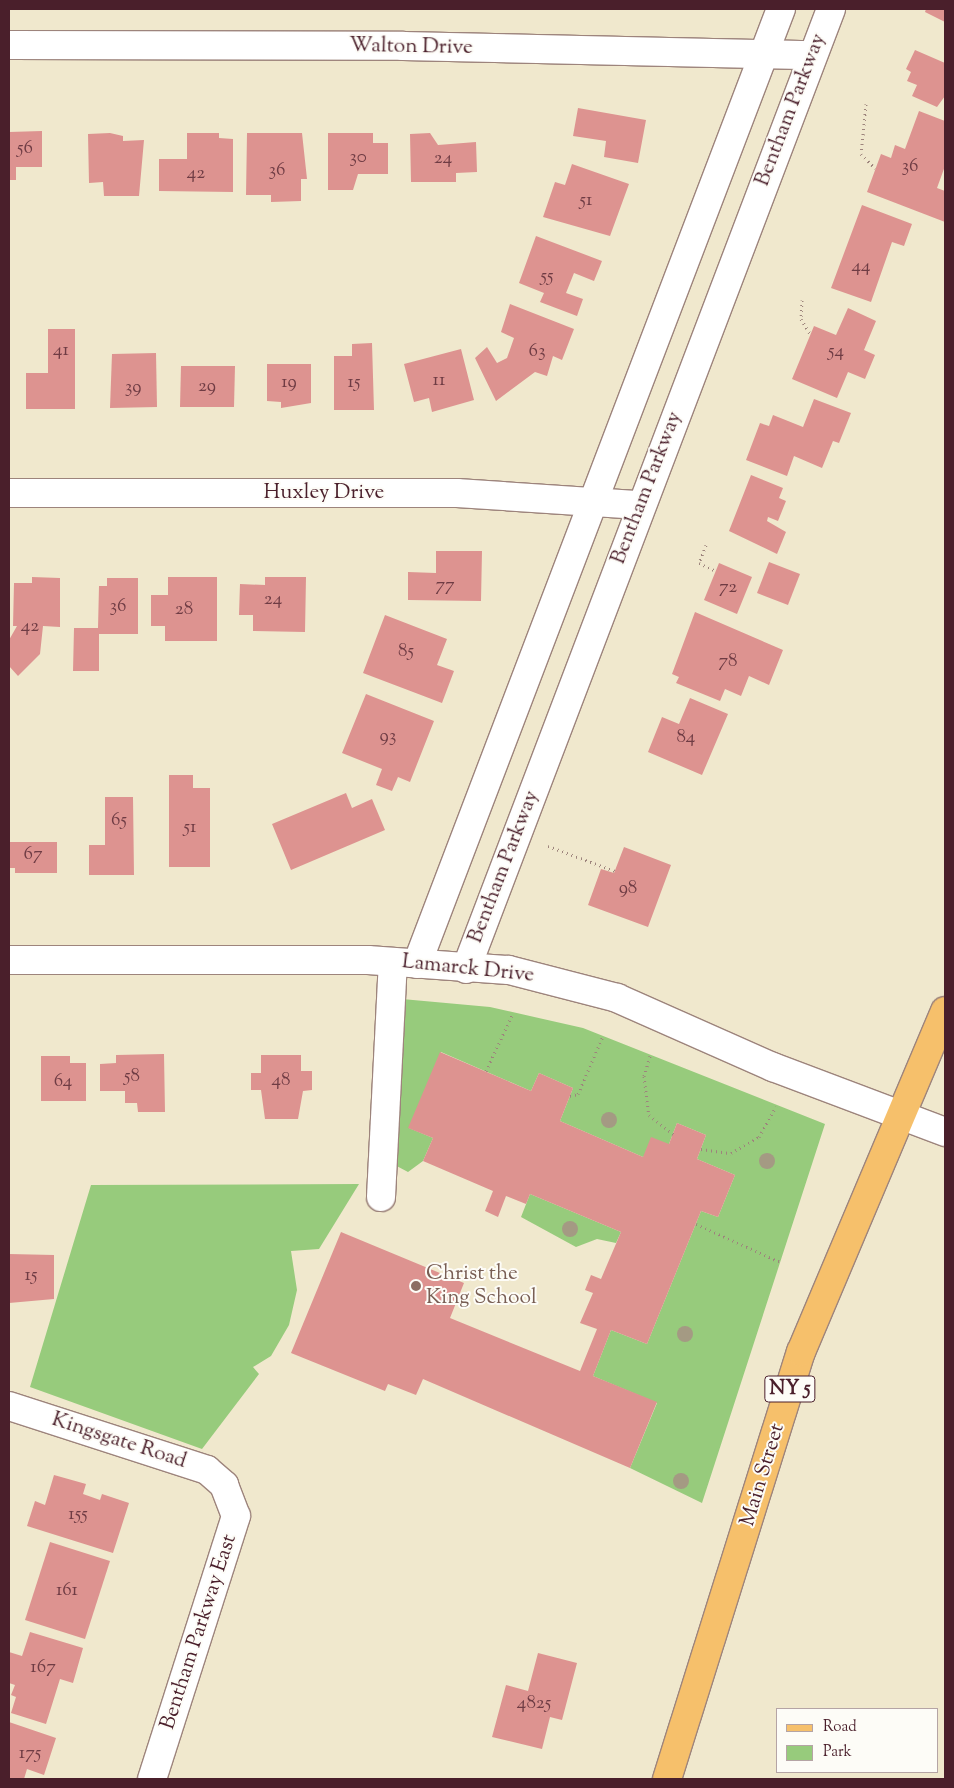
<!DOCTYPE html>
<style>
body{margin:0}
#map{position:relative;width:954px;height:1788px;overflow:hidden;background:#f0e8cd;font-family:"Sorts Mill Goudy",serif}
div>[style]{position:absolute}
.green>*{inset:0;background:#97cb7c}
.building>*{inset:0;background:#dd9390}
.path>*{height:3px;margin-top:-1.5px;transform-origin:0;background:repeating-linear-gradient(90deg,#9d847c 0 1px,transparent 0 5px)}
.roads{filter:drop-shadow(1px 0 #9d847c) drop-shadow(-1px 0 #9d847c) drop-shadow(0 1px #9d847c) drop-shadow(0 -1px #9d847c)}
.minor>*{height:28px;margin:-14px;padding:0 14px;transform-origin:14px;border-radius:14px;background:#fff}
.major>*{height:28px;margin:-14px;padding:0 14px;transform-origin:14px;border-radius:14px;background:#f6c06b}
.trees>*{width:16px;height:16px;margin:-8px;border-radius:50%;background:#a49a83}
.dots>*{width:14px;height:14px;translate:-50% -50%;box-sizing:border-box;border:2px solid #fdfcf7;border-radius:50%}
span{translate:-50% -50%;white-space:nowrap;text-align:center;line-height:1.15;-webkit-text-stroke:4px #fdfcf7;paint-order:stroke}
.number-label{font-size:19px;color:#6f3c44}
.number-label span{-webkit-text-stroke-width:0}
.shield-label span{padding:1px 4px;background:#fdfcf7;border:1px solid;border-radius:4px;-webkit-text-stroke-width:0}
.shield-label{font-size:20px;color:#4a1f2b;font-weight:700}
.street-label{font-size:21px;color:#4a1f2b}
.education-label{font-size:21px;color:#785e54}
.left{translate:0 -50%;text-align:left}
.frame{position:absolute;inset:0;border:10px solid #4a1f2b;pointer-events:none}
.legend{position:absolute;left:776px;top:1708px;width:162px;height:65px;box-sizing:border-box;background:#fdfcf7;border:1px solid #b5a4a5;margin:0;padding:6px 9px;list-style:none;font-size:15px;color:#4a1f2b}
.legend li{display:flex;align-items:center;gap:10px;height:25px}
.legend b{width:25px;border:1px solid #b5a4a5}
</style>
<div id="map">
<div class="green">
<i style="clip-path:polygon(402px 999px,490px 1007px,583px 1028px,825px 1124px,702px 1503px,630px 1468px,657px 1403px,593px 1376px,611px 1330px,647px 1344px,701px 1211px,718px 1217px,735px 1175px,697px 1159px,706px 1135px,677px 1123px,669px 1144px,643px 1157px,560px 1121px,573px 1088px,539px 1073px,531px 1091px,441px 1052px,409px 1128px,433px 1138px,423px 1161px,408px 1172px,391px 1163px)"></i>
<i style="clip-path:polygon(359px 1184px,319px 1249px,291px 1251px,297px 1290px,289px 1325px,271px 1356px,253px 1367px,259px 1374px,202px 1449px,30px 1387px,91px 1185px)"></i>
<i style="clip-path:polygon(530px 1194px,621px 1232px,616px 1243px,597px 1239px,576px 1247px,521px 1217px)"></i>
</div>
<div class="building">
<i style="clip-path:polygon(926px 9px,945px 9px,945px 22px,925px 12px)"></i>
<i style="clip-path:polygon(915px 50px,945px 63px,945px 96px,937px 107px,912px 96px,917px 85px,907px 81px,911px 72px,906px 69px)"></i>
<i style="clip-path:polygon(578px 108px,646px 120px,638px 163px,604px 157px,606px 141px,573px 136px)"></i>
<i style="clip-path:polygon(919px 111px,945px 121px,945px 166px,937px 188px,945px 191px,945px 222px,867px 192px,881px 154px,891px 158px,895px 145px,905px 149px)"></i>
<i style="clip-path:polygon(42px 131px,42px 167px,16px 167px,16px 180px,9px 180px,9px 132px)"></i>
<i style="clip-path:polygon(110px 133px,123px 136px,123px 141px,144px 140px,139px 196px,104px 196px,103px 182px,89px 183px,88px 134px)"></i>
<i style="clip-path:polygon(187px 133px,219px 133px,219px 138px,233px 139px,233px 192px,159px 191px,159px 159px,187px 159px)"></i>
<i style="clip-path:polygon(247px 133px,302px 133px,307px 179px,301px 179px,301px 201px,271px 202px,271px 195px,246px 195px)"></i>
<i style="clip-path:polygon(328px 133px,373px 133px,373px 143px,388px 143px,388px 174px,358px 174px,353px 190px,328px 190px)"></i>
<i style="clip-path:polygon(430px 133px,438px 145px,476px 142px,477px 172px,456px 173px,456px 182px,411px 182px,410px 134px)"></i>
<i style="clip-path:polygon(572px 164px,629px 184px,610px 236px,543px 217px,555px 182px,565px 185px)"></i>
<i style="clip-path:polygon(862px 205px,912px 224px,904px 246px,892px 242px,871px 302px,831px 288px)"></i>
<i style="clip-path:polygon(536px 236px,602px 261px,594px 281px,574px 273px,566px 293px,583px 299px,577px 316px,540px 302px,544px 293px,519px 283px)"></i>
<i style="clip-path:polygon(510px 304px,574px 329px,562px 360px,553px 356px,547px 376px,535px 372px,496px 401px,475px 358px,487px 347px,497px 363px,507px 358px,514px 338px,501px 332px)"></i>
<i style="clip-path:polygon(848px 308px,876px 321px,864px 350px,875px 355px,865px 379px,848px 372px,837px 398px,792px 379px,814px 326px,836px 335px)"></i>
<i style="clip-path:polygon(48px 329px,75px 329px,75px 409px,26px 409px,26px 373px,48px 373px)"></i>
<i style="clip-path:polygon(372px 343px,374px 410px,334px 410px,334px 356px,352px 356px,352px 344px)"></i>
<i style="clip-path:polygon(461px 349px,474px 400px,432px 412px,429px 398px,414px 402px,404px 364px)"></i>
<i style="clip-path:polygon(156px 353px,157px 407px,110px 408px,112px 354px)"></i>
<i style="clip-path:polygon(267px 364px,311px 364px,311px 403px,281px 408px,281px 402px,267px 401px)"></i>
<i style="clip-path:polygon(181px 366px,235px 366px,234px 407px,180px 407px)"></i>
<i style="clip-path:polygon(814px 399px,851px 413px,839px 443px,833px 441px,822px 468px,794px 456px,787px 476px,746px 460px,760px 423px,769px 426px,773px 415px,803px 427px)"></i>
<i style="clip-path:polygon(751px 475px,783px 488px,779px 498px,786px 501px,778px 521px,768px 517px,767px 521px,786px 532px,777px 554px,729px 531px)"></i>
<i style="clip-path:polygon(436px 551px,482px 551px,481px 601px,408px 600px,408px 572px,436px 573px)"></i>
<i style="clip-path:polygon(769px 562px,800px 574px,788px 605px,757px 593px)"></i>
<i style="clip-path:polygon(719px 563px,752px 577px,737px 614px,704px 600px)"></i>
<i style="clip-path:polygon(32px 577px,60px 578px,60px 627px,43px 626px,40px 654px,18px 676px,9px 666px,9px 640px,17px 626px,13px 626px,14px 583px,32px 583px)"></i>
<i style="clip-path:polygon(168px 577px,217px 577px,217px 641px,165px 641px,165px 626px,151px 626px,151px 595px,168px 595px)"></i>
<i style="clip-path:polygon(265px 577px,306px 577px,305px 632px,253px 631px,253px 615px,239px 615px,240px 584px,265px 585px)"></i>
<i style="clip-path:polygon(107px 578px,138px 578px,138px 634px,99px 634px,99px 671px,73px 671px,74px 628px,98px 628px,99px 586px,107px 586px)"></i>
<i style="clip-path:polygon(695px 612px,783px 650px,769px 685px,749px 676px,741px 696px,725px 689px,720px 701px,676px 683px,679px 677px,672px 674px)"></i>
<i style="clip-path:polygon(385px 615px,447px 639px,437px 665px,454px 671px,442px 703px,363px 673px)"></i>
<i style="clip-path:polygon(366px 694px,434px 721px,410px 782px,398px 777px,392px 791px,376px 785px,382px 769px,342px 753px)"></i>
<i style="clip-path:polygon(690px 698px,728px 714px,702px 775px,648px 752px,662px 717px,679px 724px)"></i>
<i style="clip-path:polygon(169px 775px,193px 775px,193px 788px,210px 788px,210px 867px,169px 867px)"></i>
<i style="clip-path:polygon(346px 793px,352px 808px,372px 799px,385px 830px,291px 870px,272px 824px)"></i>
<i style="clip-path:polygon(105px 797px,133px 797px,134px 875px,89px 875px,89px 845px,105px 845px)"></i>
<i style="clip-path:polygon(9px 842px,57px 842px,57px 873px,15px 873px,15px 868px,9px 868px)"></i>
<i style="clip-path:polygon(624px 847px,671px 865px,648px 927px,588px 905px,601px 869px,614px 873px)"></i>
<i style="clip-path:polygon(440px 1052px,531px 1091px,539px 1073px,573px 1088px,560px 1121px,643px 1157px,651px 1137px,669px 1144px,677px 1123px,706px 1135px,697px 1159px,735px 1175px,718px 1217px,701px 1211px,647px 1344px,611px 1330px,593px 1376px,657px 1402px,630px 1468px,423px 1379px,416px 1395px,388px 1384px,385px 1391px,291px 1353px,341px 1232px,464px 1283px,450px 1318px,580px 1371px,597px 1329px,580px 1323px,593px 1293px,585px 1290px,591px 1275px,601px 1279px,621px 1232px,530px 1194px,526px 1204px,506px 1196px,498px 1217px,485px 1211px,493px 1191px,423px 1161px,433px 1138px,408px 1128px)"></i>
<i style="clip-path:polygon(164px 1054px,165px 1112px,138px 1112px,137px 1103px,125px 1103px,125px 1091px,100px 1091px,100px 1064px,116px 1063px,116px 1055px)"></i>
<i style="clip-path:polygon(261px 1055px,301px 1055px,301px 1071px,312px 1071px,312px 1090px,303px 1091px,298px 1119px,265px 1119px,261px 1090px,251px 1090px,251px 1073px,261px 1073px)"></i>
<i style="clip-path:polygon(41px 1056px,70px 1056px,70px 1063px,86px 1063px,86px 1101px,41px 1101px)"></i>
<i style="clip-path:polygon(9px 1254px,54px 1255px,54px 1299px,9px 1303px)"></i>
<i style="clip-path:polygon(54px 1475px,86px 1484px,83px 1494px,100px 1500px,102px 1494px,129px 1503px,113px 1553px,27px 1526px,35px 1501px,45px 1505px)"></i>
<i style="clip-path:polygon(50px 1542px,110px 1561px,85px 1639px,25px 1620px)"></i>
<i style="clip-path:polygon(30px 1632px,83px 1648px,73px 1683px,60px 1679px,46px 1724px,11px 1713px,16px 1697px,11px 1695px,15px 1685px,9px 1683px,9px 1652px,22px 1656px)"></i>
<i style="clip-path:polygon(538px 1653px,577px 1663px,562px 1720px,550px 1717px,542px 1749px,492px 1737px,506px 1685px,528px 1691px)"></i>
<i style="clip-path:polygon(9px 1722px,56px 1738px,44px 1775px,27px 1769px,24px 1779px,9px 1779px)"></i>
</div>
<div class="path">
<i style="left:866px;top:104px;width:50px;rotate:95.7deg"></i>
<i style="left:861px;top:154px;width:20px;rotate:45deg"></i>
<i style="left:802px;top:300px;width:19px;rotate:93deg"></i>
<i style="left:801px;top:319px;width:19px;rotate:58deg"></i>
<i style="left:706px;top:545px;width:19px;rotate:111deg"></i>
<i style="left:699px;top:563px;width:19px;rotate:25deg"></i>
<i style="left:548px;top:846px;width:72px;rotate:20.5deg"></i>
<i style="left:650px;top:1056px;width:21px;rotate:107deg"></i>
<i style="left:644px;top:1076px;width:39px;rotate:83deg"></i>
<i style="left:649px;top:1115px;width:31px;rotate:38deg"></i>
<i style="left:486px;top:1071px;width:64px;rotate:-65deg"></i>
<i style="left:570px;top:1096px;width:8px;rotate:-14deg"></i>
<i style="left:578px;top:1094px;width:63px;rotate:-66.7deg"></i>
<i style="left:701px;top:1149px;width:30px;rotate:8deg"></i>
<i style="left:731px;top:1153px;width:32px;rotate:-30deg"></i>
<i style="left:759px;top:1137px;width:35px;rotate:-61deg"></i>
<i style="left:696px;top:1224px;width:92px;rotate:24.3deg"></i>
</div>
<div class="roads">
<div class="minor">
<i style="left:9px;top:45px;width:394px;rotate:0.1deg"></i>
<i style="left:403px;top:46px;width:409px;rotate:1.3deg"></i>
<i style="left:9px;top:493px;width:448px"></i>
<i style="left:457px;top:493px;width:183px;rotate:3.8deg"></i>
<i style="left:9px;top:960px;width:359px"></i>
<i style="left:368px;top:960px;width:141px;rotate:4.1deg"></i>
<i style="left:509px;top:970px;width:112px;rotate:14.5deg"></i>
<i style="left:617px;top:998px;width:171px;rotate:23.9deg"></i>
<i style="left:773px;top:1067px;width:184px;rotate:20.7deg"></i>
<i style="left:417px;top:964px;width:1022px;rotate:-69.14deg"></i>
<i style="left:466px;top:969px;width:1027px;rotate:-69.18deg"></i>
<i style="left:381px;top:1197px;width:235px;rotate:-87.1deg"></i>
<i style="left:9px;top:1406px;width:208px;rotate:17.9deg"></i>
<i style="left:207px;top:1470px;width:23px;rotate:41deg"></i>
<i style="left:224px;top:1485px;width:33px;rotate:69deg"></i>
<i style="left:236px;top:1516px;width:276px;rotate:107.7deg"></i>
</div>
<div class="major">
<i style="left:667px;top:1779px;width:448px;rotate:-72.6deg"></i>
<i style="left:801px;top:1352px;width:370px;rotate:-67.1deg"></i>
</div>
</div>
<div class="trees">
<i style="left:609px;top:1120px"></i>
<i style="left:767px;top:1161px"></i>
<i style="left:570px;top:1229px"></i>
<i style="left:685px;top:1334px"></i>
<i style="left:681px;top:1481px"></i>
</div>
<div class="dots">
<i style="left:416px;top:1286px;background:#8d6e63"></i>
</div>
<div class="number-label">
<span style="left:25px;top:149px">56</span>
<span style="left:358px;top:158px">30</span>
<span style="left:443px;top:159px">24</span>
<span style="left:910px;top:167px">36</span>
<span style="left:277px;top:171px">36</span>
<span style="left:196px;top:174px">42</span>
<span style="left:586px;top:201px">51</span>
<span style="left:861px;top:267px">44</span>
<span style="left:547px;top:277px">55</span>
<span style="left:61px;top:351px">41</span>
<span style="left:537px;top:352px">63</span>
<span style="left:836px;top:352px">54</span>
<span style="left:439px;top:381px">11</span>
<span style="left:289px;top:383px">19</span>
<span style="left:354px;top:383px">15</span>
<span style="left:207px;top:387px">29</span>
<span style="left:133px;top:388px">39</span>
<span style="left:445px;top:586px">77</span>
<span style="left:728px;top:588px">72</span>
<span style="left:273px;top:600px">24</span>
<span style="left:118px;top:607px">36</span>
<span style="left:184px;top:610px">28</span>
<span style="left:30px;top:627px">42</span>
<span style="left:406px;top:652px">85</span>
<span style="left:728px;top:662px">78</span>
<span style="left:388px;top:737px">93</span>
<span style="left:686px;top:738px">84</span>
<span style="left:119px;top:821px">65</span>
<span style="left:190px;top:828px">51</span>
<span style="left:33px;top:855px">67</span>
<span style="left:628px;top:889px">98</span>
<span style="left:132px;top:1077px">58</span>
<span style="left:281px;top:1081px">48</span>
<span style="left:63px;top:1082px">64</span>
<span style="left:31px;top:1276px">15</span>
<span style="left:78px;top:1515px">155</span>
<span style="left:67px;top:1591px">161</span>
<span style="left:43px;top:1668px">167</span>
<span style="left:534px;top:1704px">4825</span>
<span style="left:30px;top:1754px">175</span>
</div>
<div class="shield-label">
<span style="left:790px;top:1389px">NY 5</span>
</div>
<div class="street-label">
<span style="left:411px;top:47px;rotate:1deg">Walton Drive</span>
<span style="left:791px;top:110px;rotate:-69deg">Bentham Parkway</span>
<span style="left:647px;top:488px;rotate:-69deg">Bentham Parkway</span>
<span style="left:324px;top:493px">Huxley Drive</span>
<span style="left:504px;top:867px;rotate:-69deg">Bentham Parkway</span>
<span style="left:468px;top:969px;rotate:6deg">Lamarck Drive</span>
<span style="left:119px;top:1441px;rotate:18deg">Kingsgate Road</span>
<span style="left:763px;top:1475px;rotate:-73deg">Main Street</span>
<span style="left:199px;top:1632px;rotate:-72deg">Bentham Parkway East</span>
</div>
<div class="education-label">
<span class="left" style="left:426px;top:1286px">Christ the<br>King School</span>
</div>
<div class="frame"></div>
<ul class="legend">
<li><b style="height:6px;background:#f6c06b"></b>Road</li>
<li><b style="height:14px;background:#97cb7c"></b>Park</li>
</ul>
</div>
